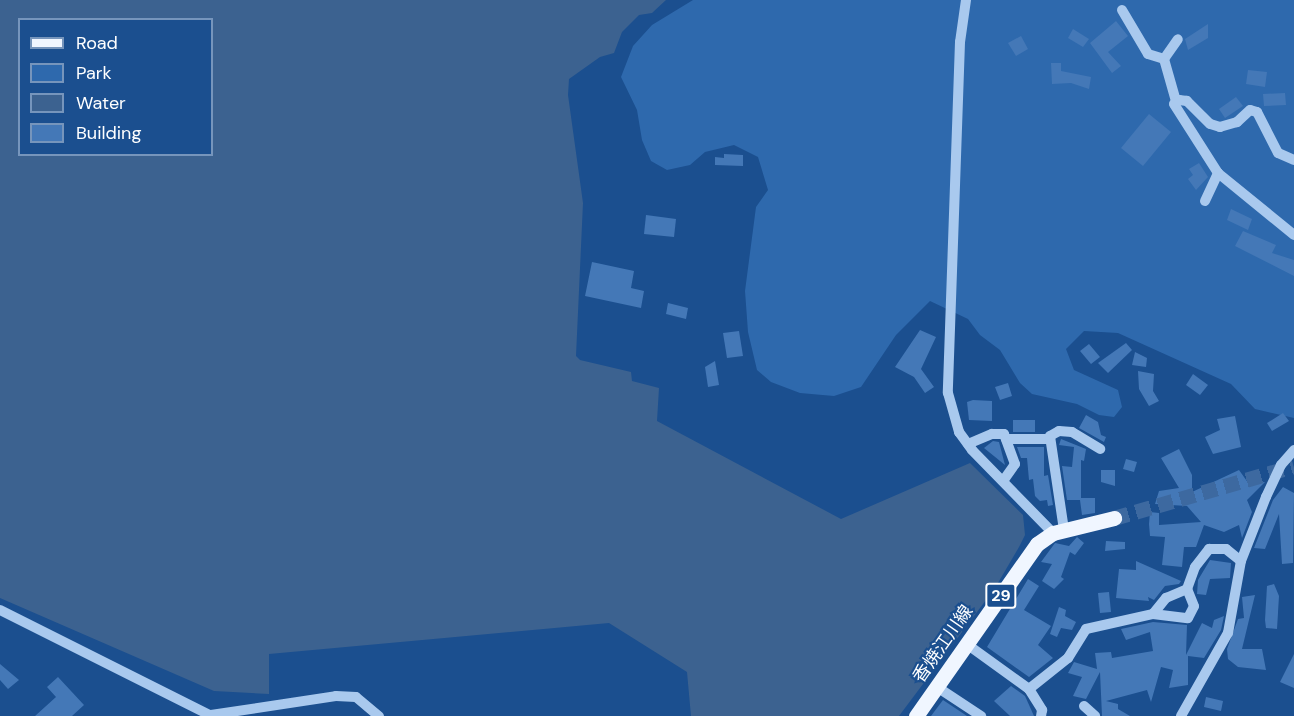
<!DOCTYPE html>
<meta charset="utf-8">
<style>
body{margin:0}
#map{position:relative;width:1294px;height:716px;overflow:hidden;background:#1b4f8f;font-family:"DM Sans","Noto Sans JP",sans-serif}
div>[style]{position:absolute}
.green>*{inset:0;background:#2e69ad}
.water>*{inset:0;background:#3c6290}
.building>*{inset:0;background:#4478b7}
.major-tunnel>*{height:15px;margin-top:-7.5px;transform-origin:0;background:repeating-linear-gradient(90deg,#3d69a0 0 15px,transparent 0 23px)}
.minor>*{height:10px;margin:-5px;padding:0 5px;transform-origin:5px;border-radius:5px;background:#a9c9ee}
.major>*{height:15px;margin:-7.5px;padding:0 7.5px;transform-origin:7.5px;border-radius:7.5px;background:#f0f6ff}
span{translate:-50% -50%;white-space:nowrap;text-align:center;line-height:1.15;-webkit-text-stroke:4.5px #1b4f8f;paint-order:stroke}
.shield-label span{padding:2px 4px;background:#1b4f8f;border:2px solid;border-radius:4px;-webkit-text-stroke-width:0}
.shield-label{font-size:16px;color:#fff;font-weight:700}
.street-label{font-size:18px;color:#fff}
.legend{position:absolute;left:18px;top:18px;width:195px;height:138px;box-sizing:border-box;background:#1b4f8f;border:2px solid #7695bc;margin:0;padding:8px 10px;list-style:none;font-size:18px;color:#fff}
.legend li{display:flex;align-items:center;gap:12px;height:30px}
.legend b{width:30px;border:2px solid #7695bc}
</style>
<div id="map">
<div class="green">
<i style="clip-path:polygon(693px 0,1294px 0,1294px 418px,1255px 409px,1231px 384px,1118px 333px,1084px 331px,1066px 349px,1074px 370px,1118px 390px,1122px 407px,1114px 417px,1099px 415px,1077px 404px,1032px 394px,1020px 383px,1000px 350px,980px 335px,968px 319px,930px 301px,896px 335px,861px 387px,834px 396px,800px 393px,771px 382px,757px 370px,748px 332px,745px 291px,756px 207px,768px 190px,758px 157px,734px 145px,705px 152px,690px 165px,667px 170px,651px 161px,642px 140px,637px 110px,621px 77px,633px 46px,652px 25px)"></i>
</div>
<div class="water">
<i style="clip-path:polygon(evenodd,0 0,666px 0,652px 13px,639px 15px,622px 32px,614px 53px,600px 57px,569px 79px,568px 95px,583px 203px,576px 356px,580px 360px,631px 372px,632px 381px,659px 388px,657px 421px,841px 519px,970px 463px,1023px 515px,1025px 535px,1019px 547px,995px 588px,899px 716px,691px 716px,687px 672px,609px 623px,269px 654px,269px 694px,214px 691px,0 598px,0 0,20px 20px,212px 20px,212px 154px,20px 154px,20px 20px)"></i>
</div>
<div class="building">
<i style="clip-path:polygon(1116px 21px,1128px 36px,1108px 52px,1121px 66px,1112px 73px,1090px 43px)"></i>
<i style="clip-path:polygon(1208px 24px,1208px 38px,1188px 50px,1185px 39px)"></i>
<i style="clip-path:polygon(1073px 29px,1089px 39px,1083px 47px,1068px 38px)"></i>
<i style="clip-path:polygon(1021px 36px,1028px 49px,1016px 56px,1008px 43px)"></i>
<i style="clip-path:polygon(1051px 63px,1061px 63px,1061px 71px,1091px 77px,1089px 89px,1071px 83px,1052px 84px)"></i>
<i style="clip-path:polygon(1248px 70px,1267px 72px,1265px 87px,1246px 84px)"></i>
<i style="clip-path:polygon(1285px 93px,1286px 105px,1264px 106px,1263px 94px)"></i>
<i style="clip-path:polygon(1236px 97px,1243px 106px,1225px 118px,1219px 109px)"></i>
<i style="clip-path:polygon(1149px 114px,1171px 132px,1143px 166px,1121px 148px)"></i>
<i style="clip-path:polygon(724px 154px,743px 155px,743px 166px,715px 165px,715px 157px,724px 158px)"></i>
<i style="clip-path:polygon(1199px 163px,1208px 177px,1196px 190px,1188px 179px,1193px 175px,1189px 169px)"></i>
<i style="clip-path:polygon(1231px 209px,1252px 219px,1248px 230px,1227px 220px)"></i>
<i style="clip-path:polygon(646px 215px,676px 219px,674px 237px,644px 234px)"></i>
<i style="clip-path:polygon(1243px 231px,1276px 245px,1272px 253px,1294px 260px,1294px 276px,1235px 246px)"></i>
<i style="clip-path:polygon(592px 262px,634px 271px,631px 288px,644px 291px,641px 308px,585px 296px)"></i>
<i style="clip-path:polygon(668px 303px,688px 308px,686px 319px,666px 314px)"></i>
<i style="clip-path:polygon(920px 330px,936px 337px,921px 369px,934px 387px,925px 393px,914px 377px,895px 367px)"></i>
<i style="clip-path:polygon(739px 331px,743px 356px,727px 358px,723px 333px)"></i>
<i style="clip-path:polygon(1126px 343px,1132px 350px,1108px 373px,1098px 363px)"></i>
<i style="clip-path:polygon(1089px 344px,1100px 357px,1091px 364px,1080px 351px)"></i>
<i style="clip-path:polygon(1135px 352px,1147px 358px,1146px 367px,1132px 365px)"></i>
<i style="clip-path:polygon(715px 361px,719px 385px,708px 387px,705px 367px)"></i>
<i style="clip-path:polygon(1138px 371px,1154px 374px,1153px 391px,1159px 401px,1149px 406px,1139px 389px)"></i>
<i style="clip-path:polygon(1193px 374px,1208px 385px,1200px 395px,1186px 385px)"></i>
<i style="clip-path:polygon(1008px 383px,1012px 396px,1000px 400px,995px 387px)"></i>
<i style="clip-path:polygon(973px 400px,992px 401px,992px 421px,969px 420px,967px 402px)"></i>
<i style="clip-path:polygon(1283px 413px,1289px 421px,1272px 431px,1267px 423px)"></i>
<i style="clip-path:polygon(1086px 415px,1098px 422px,1101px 435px,1106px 437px,1104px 442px,1079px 428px)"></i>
<i style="clip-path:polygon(1235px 416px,1241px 447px,1213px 454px,1205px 437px,1220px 430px,1217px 419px)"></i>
<i style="clip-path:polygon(1013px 420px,1035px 420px,1035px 432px,1013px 432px)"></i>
<i style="clip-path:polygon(1061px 439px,1086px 449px,1084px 461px,1081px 460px,1081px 498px,1095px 498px,1095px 513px,1082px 515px,1080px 500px,1067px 500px,1062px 466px,1072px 467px,1074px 447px,1059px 445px)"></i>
<i style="clip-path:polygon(993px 441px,999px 442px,1005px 465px,984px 448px)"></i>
<i style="clip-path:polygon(1017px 447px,1044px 447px,1044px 476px,1048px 475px,1053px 505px,1048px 506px,1047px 500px,1040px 501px,1035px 496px,1033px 479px,1029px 480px,1027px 458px,1021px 458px)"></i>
<i style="clip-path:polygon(1179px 449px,1192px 475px,1192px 492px,1239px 470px,1249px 484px,1265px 482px,1247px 500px,1252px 512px,1242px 538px,1239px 525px,1224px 532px,1204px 525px,1196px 547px,1184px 547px,1182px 567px,1162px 565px,1165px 537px,1150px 536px,1149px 524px,1150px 512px,1159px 513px,1159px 525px,1201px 522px,1187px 506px,1155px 504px,1159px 491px,1179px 488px,1161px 458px)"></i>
<i style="clip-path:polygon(1126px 459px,1137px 462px,1134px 472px,1123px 469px)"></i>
<i style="clip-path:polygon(1101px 470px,1115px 470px,1115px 486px,1101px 482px)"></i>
<i style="clip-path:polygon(1283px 487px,1294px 493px,1293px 563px,1282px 564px,1279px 514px,1265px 549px,1254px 548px,1273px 500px)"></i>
<i style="clip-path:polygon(1077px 537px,1084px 543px,1075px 555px,1070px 552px,1061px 577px,1064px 579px,1054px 589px,1042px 581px,1052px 564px,1041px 562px,1055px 543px,1069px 546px)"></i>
<i style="clip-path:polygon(1106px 541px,1125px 542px,1125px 549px,1105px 551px)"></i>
<i style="clip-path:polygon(1210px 560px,1231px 563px,1230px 578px,1210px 579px,1206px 595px,1197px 594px,1198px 580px)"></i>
<i style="clip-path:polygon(1136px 561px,1181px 581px,1179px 584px,1165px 586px,1154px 600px,1148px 597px,1149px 601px,1116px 598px,1119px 569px,1136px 570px)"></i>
<i style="clip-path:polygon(1028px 579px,1039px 586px,1024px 610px,1051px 626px,1038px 645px,1053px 658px,1029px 677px,987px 647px)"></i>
<i style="clip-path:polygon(1274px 584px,1279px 596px,1277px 629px,1266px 628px,1265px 620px,1267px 586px)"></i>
<i style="clip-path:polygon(1109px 592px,1111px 612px,1100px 613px,1098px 593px)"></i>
<i style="clip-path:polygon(1255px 595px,1242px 649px,1262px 649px,1266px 670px,1238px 667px,1228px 659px,1227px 649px,1238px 619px,1244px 618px,1242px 597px)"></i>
<i style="clip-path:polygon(1059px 607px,1066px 610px,1065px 616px,1076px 622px,1072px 630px,1061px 628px,1057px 637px,1050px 634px)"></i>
<i style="clip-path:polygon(1224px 616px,1221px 630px,1204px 658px,1188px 656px,1188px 685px,1169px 688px,1173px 670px,1161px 667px,1151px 702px,1147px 690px,1106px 701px,1118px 704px,1118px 709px,1130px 716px,1102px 716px,1100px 672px,1086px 699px,1073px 696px,1082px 677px,1068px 673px,1074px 662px,1097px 669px,1095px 653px,1111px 652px,1112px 658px,1153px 651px,1150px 632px,1126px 640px,1121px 629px,1153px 622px,1187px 625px,1186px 655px,1202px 623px,1212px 628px,1214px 620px)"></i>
<i style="clip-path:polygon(1294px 654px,1294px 688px,1280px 682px)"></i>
<i style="clip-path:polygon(0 664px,19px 680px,8px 689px,0 680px)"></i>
<i style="clip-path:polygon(58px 677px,84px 705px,72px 716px,35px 716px,56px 697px,47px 687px)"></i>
<i style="clip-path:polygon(1011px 686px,1025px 696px,1034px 716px,1010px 716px,994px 701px)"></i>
<i style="clip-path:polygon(1206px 697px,1223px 701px,1221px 711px,1204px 707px)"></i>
<i style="clip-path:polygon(943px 700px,967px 716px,931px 716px)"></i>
</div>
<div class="major-tunnel">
<i style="left:1114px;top:518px;width:187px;rotate:-16.1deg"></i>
</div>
<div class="minor">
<i style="left:966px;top:0;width:42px;rotate:98.1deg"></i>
<i style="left:960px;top:42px;width:351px;rotate:92deg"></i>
<i style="left:948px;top:393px;width:41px;rotate:74.2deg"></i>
<i style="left:959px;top:432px;width:22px;rotate:54deg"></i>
<i style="left:972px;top:450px;width:116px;rotate:45.7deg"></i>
<i style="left:1122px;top:10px;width:51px;rotate:59.4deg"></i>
<i style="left:1148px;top:54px;width:17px;rotate:17deg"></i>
<i style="left:1164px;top:59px;width:44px;rotate:74.1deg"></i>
<i style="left:1164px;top:59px;width:24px;rotate:-55deg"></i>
<i style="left:1294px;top:160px;width:17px;rotate:-156deg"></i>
<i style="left:1278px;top:153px;width:46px;rotate:-117.1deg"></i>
<i style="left:1257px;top:112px;width:7px;rotate:-164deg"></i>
<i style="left:1250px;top:110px;width:18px;rotate:137deg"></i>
<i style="left:1237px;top:122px;width:18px;rotate:164deg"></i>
<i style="left:1220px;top:127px;width:10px;rotate:-163deg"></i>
<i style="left:1210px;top:124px;width:33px;rotate:-135deg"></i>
<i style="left:1187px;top:101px;width:8px;rotate:-173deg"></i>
<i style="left:1179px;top:100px;width:6px;rotate:141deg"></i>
<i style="left:1174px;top:104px;width:82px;rotate:57.5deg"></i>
<i style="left:1218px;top:173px;width:98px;rotate:39.2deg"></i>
<i style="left:1205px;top:201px;width:31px;rotate:-65deg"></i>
<i style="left:1006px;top:439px;width:44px"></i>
<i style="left:968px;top:444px;width:26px;rotate:-23deg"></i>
<i style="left:992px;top:434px;width:12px"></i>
<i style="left:1004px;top:434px;width:32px;rotate:70deg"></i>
<i style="left:1015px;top:464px;width:21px;rotate:125deg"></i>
<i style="left:1064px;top:530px;width:95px;rotate:-98.5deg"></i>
<i style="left:1050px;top:436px;width:10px;rotate:-29deg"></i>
<i style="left:1059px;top:431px;width:13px;rotate:4deg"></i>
<i style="left:1072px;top:432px;width:33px;rotate:31deg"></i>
<i style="left:0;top:610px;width:237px;rotate:26.6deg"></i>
<i style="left:1153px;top:614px;width:35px;rotate:7deg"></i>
<i style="left:1188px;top:618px;width:13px;rotate:-63deg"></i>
<i style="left:1194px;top:606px;width:18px;rotate:-112deg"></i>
<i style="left:968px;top:645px;width:75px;rotate:35.8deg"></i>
<i style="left:1029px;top:689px;width:50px;rotate:-38.5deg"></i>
<i style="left:1068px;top:658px;width:34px;rotate:-58deg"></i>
<i style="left:1086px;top:629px;width:69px;rotate:-12.6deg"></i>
<i style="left:1153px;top:614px;width:21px;rotate:-51deg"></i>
<i style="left:1166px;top:598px;width:23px;rotate:-23deg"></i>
<i style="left:1187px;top:589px;width:23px;rotate:-70deg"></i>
<i style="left:1195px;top:567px;width:23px;rotate:-52deg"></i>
<i style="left:1209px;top:549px;width:17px"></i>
<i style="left:1226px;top:549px;width:19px;rotate:39deg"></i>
<i style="left:937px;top:687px;width:53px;rotate:33.4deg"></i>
<i style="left:1029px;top:689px;width:25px;rotate:58deg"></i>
<i style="left:1042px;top:710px;width:6px;rotate:99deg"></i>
<i style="left:1084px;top:706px;width:15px;rotate:42deg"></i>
<i style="left:211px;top:715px;width:126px;rotate:-8.6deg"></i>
<i style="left:336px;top:696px;width:20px;rotate:3deg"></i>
<i style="left:356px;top:697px;width:30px;rotate:40deg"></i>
<i style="left:1181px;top:716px;width:95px;rotate:-60.5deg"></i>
<i style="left:1228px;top:633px;width:73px;rotate:-79.8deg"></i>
<i style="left:1241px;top:561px;width:69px;rotate:-68.7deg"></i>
<i style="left:1266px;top:497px;width:35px;rotate:-65deg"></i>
<i style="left:1281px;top:465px;width:20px;rotate:-49deg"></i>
</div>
<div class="major">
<i style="left:916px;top:716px;width:210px;rotate:-54.9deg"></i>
<i style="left:1037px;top:544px;width:19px;rotate:-35deg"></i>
<i style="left:1053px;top:533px;width:63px;rotate:-13.8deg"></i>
</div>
<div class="shield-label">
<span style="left:1001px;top:596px">29</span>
</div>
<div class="street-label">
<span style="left:943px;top:644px;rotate:-55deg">香焼江川線</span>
</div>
<ul class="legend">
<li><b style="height:8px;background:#f0f6ff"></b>Road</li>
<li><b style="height:16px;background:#2e69ad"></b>Park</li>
<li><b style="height:16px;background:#3c6290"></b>Water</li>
<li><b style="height:16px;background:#4478b7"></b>Building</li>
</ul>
</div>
